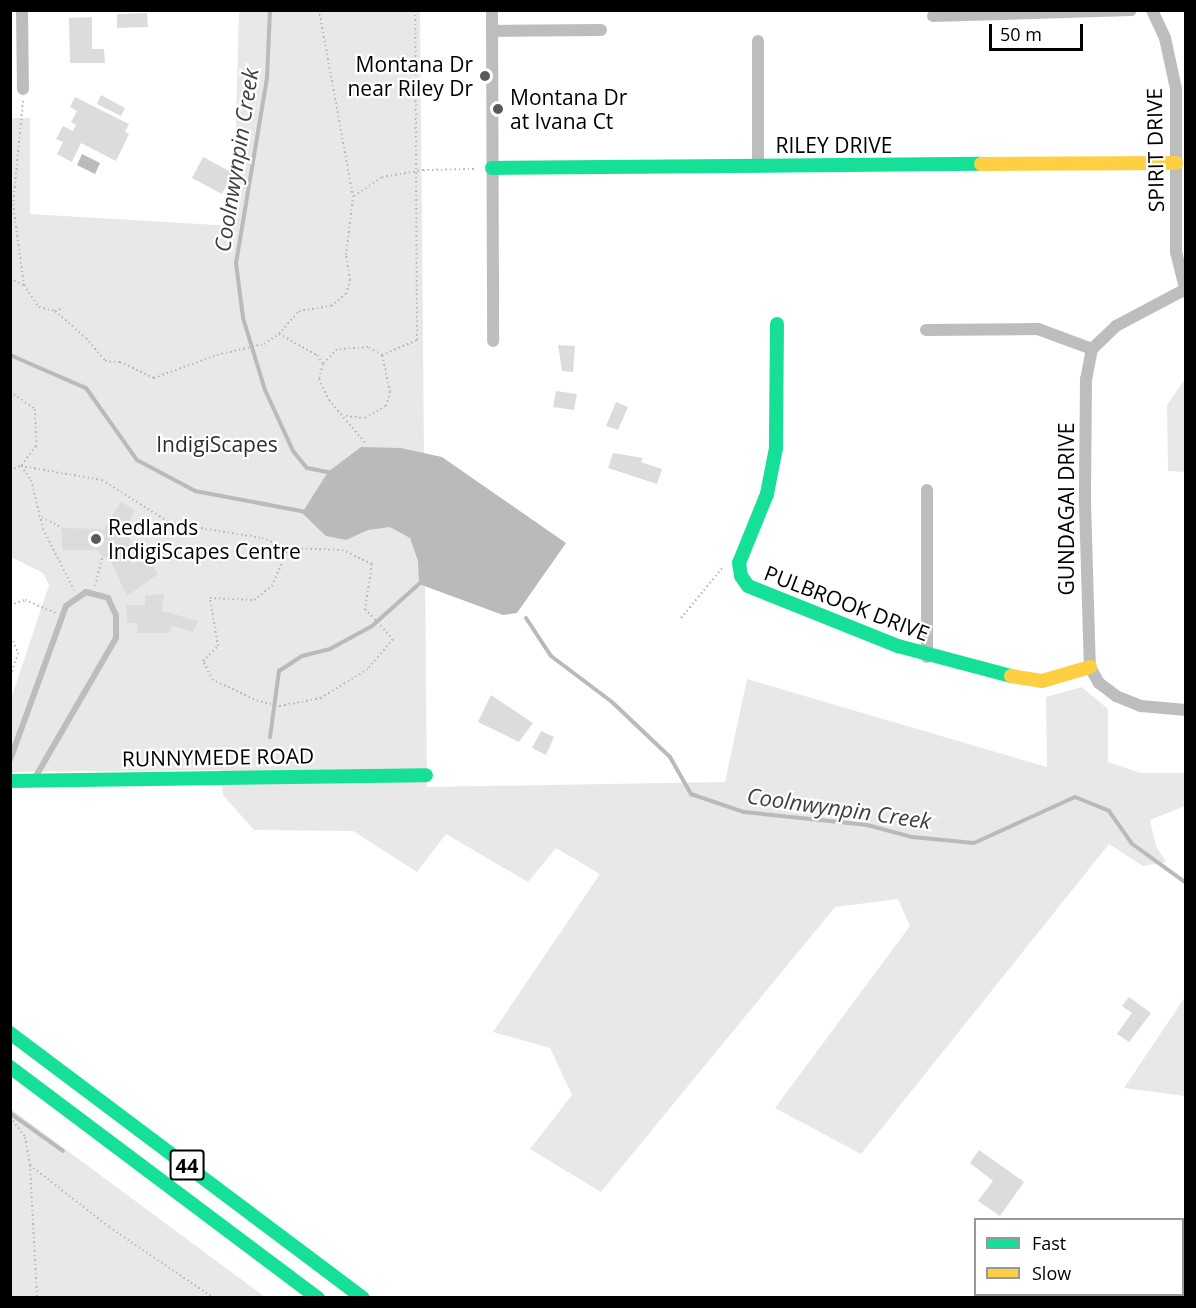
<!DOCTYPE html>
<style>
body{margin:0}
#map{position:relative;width:1196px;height:1308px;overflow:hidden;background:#fff;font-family:"Open Sans",sans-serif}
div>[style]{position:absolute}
.green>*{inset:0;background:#e8e8e8}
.water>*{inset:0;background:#bababa}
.stream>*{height:4px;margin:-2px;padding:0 2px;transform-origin:2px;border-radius:2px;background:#bababa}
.building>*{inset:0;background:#dcdcdc}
.path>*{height:2px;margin-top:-1px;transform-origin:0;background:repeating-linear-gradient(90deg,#b8b8b8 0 1.5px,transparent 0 4.5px)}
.lane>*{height:6px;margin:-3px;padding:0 3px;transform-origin:3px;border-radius:3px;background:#bdbdbd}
.street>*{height:12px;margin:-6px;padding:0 6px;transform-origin:6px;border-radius:6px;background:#bdbdbd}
.fast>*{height:14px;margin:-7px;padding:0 7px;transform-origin:7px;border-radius:7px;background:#16e098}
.slow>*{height:14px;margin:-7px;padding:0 7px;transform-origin:7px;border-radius:7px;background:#ffcf43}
.dots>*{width:16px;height:16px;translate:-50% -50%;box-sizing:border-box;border:3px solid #fff;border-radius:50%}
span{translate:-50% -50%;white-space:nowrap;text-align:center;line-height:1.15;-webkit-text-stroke:4.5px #fff;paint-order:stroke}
.shield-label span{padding:2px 4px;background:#fff;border:2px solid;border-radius:4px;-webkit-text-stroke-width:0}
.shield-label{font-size:20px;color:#000;font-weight:700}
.poi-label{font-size:21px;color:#000}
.right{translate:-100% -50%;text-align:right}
.left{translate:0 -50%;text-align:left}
.street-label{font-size:21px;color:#000}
.park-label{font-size:21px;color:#2d2d2d}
.water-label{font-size:22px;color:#3e3e3e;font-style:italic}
.frame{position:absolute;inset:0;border:12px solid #000;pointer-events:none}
.legend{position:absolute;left:974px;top:1218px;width:210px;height:78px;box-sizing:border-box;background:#fff;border:2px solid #999;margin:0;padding:8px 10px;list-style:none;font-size:18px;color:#000}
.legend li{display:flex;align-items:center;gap:12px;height:30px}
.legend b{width:30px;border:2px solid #999}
.scale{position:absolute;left:989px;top:24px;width:94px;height:27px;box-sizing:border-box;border:3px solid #000;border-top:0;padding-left:8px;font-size:18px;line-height:21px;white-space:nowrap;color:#000;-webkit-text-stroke:4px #fff;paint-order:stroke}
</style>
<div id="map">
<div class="green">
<i style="clip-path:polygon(239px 11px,420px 11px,427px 787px,725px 782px,747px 679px,1047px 767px,1046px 697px,1082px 687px,1108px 709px,1108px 762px,1141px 773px,1185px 773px,1185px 806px,1150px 820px,1156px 846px,1166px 862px,1143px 866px,1109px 844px,861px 1154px,775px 1108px,910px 926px,898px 899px,835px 907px,601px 1192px,530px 1149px,572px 1095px,550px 1048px,493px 1032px,600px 874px,556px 848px,528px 882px,446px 834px,417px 872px,353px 831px,254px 830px,223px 795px,221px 770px,11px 772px,11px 699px,49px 585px,43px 573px,11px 557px,10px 118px,30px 118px,30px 214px,233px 226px)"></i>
<i style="clip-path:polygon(1185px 379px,1185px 472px,1168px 471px,1167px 405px)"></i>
<i style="clip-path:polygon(1185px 997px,1185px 1096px,1124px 1088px)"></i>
<i style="clip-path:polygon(11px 1109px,265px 1297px,12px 1297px)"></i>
</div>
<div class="water">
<i style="clip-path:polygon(82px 154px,100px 163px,95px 174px,77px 165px)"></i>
<i style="clip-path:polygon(361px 447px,401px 448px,442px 457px,566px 543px,517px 613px,503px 615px,419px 584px,418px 561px,410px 538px,390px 527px,368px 530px,346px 540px,326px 536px,302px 513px,328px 472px)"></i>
</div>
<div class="stream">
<i style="left:270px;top:10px;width:68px;rotate:92.5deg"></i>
<i style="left:267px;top:78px;width:188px;rotate:99.5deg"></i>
<i style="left:236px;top:263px;width:55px;rotate:82.7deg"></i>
<i style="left:243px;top:318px;width:75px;rotate:73deg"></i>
<i style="left:265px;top:390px;width:67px;rotate:65.3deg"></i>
<i style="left:293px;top:451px;width:22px;rotate:51deg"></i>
<i style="left:307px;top:468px;width:25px;rotate:11deg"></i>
<i style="left:10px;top:355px;width:83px;rotate:23.5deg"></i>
<i style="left:86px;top:388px;width:88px;rotate:54.7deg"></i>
<i style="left:137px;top:460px;width:66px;rotate:28.1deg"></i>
<i style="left:195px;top:491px;width:113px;rotate:10.7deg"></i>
<i style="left:526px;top:618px;width:45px;rotate:56.7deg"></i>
<i style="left:551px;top:656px;width:76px;rotate:37deg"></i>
<i style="left:612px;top:702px;width:80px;rotate:43.5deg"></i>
<i style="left:670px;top:757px;width:43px;rotate:60.4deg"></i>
<i style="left:691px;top:794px;width:56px;rotate:18.8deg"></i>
<i style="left:744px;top:812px;width:124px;rotate:6deg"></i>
<i style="left:867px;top:825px;width:47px;rotate:14.9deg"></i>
<i style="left:912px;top:837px;width:62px;rotate:5.5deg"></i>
<i style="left:974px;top:843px;width:111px;rotate:-24.5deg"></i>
<i style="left:1075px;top:797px;width:37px;rotate:22deg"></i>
<i style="left:1109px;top:811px;width:39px;rotate:55deg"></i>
<i style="left:1131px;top:843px;width:68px;rotate:36deg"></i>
<i style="left:270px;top:737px;width:67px;rotate:-82.2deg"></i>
<i style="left:279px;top:671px;width:27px;rotate:-33deg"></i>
<i style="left:302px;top:656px;width:29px;rotate:-14deg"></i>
<i style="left:330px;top:649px;width:48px;rotate:-28.7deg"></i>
<i style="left:372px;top:626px;width:66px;rotate:-41.9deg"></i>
<i style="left:10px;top:1113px;width:65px;rotate:35.6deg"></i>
</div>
<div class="building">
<i style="clip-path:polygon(147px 13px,148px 27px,117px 28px,117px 14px)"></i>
<i style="clip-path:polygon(92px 17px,92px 49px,104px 49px,105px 63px,70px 63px,69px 18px)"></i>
<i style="clip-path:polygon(101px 95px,125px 108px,121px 116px,97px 104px)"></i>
<i style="clip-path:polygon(75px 97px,129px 124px,125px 132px,129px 134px,116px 161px,81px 143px,72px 162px,57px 154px,63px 142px,56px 139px,63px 126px,73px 131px,76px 125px,71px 122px,77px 111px,70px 107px)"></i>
<i style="clip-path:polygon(203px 157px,233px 173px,222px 194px,192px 178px)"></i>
<i style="clip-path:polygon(558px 345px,575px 346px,573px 372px,562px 371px)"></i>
<i style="clip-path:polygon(556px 391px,577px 394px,574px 410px,553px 407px)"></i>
<i style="clip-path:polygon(616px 402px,628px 407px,618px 430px,606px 426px)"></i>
<i style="clip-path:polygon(613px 453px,643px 458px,641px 462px,662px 469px,657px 484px,608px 468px)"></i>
<i style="clip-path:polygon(121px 502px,135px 510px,127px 528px,134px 554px,129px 558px,133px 564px,147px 554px,158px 574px,127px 596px,109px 557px,102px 557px,97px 550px,62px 550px,62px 528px,104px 529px)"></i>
<i style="clip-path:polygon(164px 593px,162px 611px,198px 621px,193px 632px,172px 626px,169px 633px,137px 633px,137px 623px,127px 623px,126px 605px,145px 605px,145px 596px)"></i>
<i style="clip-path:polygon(491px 695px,533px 723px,519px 742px,478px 722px)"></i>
<i style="clip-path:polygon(541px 731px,554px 737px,546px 755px,532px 748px)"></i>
<i style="clip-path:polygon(1129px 997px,1151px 1013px,1129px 1042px,1117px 1034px,1132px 1013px,1122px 1006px)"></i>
<i style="clip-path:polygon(979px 1150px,1024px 1182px,1000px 1216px,978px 1201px,993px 1181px,970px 1163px)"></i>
</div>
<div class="path">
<i style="left:23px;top:101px;width:103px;rotate:95.5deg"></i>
<i style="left:13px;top:204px;width:82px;rotate:82.3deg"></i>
<i style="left:354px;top:196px;width:34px;rotate:-34deg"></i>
<i style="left:382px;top:177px;width:42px;rotate:-9.7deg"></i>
<i style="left:423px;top:170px;width:54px;rotate:-1.1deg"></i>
<i style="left:10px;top:279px;width:15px;rotate:23deg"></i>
<i style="left:24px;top:285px;width:27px;rotate:56deg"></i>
<i style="left:39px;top:307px;width:16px;rotate:14deg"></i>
<i style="left:55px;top:311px;width:41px;rotate:41.1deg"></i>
<i style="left:86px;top:338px;width:30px;rotate:50deg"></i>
<i style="left:105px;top:361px;width:15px;rotate:4deg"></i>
<i style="left:120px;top:362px;width:38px;rotate:25deg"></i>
<i style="left:154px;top:378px;width:67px;rotate:-20.1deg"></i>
<i style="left:217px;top:355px;width:48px;rotate:-13.2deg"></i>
<i style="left:264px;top:344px;width:18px;rotate:-34deg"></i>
<i style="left:279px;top:334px;width:30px;rotate:-49deg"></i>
<i style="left:299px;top:311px;width:32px;rotate:-9deg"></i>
<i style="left:331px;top:306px;width:19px;rotate:-39deg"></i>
<i style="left:346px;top:294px;width:15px;rotate:-74deg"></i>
<i style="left:350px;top:280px;width:25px;rotate:-99deg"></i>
<i style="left:346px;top:255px;width:58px;rotate:-83.1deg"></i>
<i style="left:353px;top:197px;width:190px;rotate:-100.3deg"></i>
<i style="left:55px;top:311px;width:9px;rotate:-21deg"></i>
<i style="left:279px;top:334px;width:43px;rotate:28.9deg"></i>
<i style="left:317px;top:355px;width:11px;rotate:56deg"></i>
<i style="left:382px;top:355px;width:38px;rotate:-23deg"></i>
<i style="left:417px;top:340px;width:330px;rotate:-90.3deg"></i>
<i style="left:10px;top:392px;width:30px;rotate:34deg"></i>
<i style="left:35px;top:409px;width:37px;rotate:88deg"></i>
<i style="left:36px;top:446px;width:25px;rotate:127deg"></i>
<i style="left:346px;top:416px;width:19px;rotate:6deg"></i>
<i style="left:365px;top:418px;width:24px;rotate:-30deg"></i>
<i style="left:386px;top:406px;width:15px;rotate:-74deg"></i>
<i style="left:390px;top:392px;width:38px;rotate:-102deg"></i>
<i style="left:382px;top:355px;width:16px;rotate:-150deg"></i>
<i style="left:368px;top:347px;width:31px;rotate:176deg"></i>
<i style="left:337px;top:349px;width:21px;rotate:133deg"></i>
<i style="left:323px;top:364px;width:16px;rotate:105deg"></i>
<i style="left:319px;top:379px;width:23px;rotate:65deg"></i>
<i style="left:329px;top:400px;width:57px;rotate:49.9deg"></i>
<i style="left:21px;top:466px;width:17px;rotate:54deg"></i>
<i style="left:31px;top:480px;width:50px;rotate:76.2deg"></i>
<i style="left:43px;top:529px;width:68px;rotate:62.7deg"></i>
<i style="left:10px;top:470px;width:12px;rotate:-20deg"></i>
<i style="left:21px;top:466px;width:82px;rotate:9.8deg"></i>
<i style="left:102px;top:480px;width:80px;rotate:32.3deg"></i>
<i style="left:170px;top:523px;width:93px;rotate:9.3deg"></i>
<i style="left:262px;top:538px;width:28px;rotate:21deg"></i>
<i style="left:288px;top:548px;width:54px;rotate:2.1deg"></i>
<i style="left:342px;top:550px;width:33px;rotate:25deg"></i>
<i style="left:372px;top:564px;width:46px;rotate:98.8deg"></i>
<i style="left:365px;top:609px;width:41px;rotate:47deg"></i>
<i style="left:393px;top:639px;width:39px;rotate:130deg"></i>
<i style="left:368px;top:669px;width:55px;rotate:148.3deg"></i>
<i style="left:321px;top:698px;width:42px;rotate:169deg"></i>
<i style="left:280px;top:706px;width:23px;rotate:-167deg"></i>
<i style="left:258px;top:701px;width:50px;rotate:-155deg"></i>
<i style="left:213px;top:680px;width:21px;rotate:-118deg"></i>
<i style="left:203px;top:661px;width:21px;rotate:-45deg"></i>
<i style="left:218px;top:646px;width:49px;rotate:-99.5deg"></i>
<i style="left:210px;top:598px;width:44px;rotate:2.6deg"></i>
<i style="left:254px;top:600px;width:23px;rotate:-38deg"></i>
<i style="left:272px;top:586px;width:41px;rotate:-67.2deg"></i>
<i style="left:42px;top:517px;width:23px;rotate:29deg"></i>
<i style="left:95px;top:586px;width:30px;rotate:-76deg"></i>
<i style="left:10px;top:605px;width:16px;rotate:-18deg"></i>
<i style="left:25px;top:600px;width:33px;rotate:23deg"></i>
<i style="left:681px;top:618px;width:67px;rotate:-50.4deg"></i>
<i style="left:10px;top:643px;width:4px;rotate:-34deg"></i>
<i style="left:13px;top:641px;width:13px;rotate:67deg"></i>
<i style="left:18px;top:653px;width:25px;rotate:108deg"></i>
<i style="left:10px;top:1117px;width:25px;rotate:53deg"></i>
<i style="left:25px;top:1137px;width:28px;rotate:80deg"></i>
<i style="left:30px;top:1165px;width:133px;rotate:87deg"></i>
<i style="left:30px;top:1165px;width:100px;rotate:38.1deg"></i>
<i style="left:109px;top:1227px;width:127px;rotate:34.1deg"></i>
</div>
<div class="lane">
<i style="left:10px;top:760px;width:164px;rotate:-70deg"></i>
<i style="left:66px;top:606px;width:24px;rotate:-35deg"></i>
<i style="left:86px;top:592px;width:23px;rotate:15deg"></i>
<i style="left:108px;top:598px;width:19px;rotate:65deg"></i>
<i style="left:116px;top:615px;width:23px;rotate:90deg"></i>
<i style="left:116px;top:638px;width:162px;rotate:120.1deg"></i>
</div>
<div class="street">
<i style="left:22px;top:10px;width:79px;rotate:89.3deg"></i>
<i style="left:492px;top:10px;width:331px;rotate:89.8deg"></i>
<i style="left:1152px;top:10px;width:31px;rotate:65deg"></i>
<i style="left:1165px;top:38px;width:52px;rotate:77.8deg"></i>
<i style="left:1176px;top:89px;width:163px;rotate:90deg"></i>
<i style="left:1176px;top:252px;width:41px;rotate:76deg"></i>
<i style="left:933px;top:16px;width:198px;rotate:-1.7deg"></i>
<i style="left:492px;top:31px;width:109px;rotate:-0.5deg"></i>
<i style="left:758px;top:167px;width:126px;rotate:-90deg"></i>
<i style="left:1184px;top:290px;width:77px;rotate:152.1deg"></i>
<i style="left:1116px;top:326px;width:33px;rotate:136deg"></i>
<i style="left:1092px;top:349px;width:31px;rotate:101deg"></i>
<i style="left:1086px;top:379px;width:124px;rotate:90.5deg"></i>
<i style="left:1085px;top:503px;width:164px;rotate:88.3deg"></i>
<i style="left:1090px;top:667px;width:18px;rotate:61deg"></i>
<i style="left:1099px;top:683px;width:21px;rotate:37deg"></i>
<i style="left:1116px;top:696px;width:27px;rotate:22deg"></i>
<i style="left:1141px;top:706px;width:45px;rotate:5.1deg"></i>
<i style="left:926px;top:330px;width:112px;rotate:-0.5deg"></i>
<i style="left:1038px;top:329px;width:58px;rotate:20.3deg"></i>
<i style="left:927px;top:657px;width:167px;rotate:-90deg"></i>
</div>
<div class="fast">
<i style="left:492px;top:168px;width:489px;rotate:-0.5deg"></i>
<i style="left:777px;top:324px;width:124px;rotate:90.5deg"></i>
<i style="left:776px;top:448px;width:47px;rotate:101.1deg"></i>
<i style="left:767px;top:494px;width:74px;rotate:112.1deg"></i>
<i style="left:739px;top:563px;width:13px;rotate:81deg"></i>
<i style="left:741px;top:576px;width:12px;rotate:55deg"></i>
<i style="left:748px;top:586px;width:162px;rotate:21.8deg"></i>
<i style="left:898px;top:646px;width:117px;rotate:14.9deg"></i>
<i style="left:10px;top:781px;width:416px;rotate:-0.8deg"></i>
<i style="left:10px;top:1033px;width:441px;rotate:36.9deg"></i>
<i style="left:10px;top:1067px;width:385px;rotate:36.9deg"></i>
</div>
<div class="slow">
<i style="left:981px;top:164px;width:195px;rotate:-0.3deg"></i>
<i style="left:1011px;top:676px;width:31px;rotate:9deg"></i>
<i style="left:1042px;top:681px;width:50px;rotate:-16.3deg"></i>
</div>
<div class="dots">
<i style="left:485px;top:76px;background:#595959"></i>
<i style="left:498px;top:109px;background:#595959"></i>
<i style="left:96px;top:539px;background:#595959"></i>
</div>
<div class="shield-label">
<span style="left:187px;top:1165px">44</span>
</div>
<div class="poi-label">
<span class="right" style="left:473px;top:76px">Montana Dr<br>near Riley Dr</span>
<span class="left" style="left:510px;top:109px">Montana Dr<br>at Ivana Ct</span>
<span class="left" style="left:108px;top:539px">Redlands<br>IndigiScapes Centre</span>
</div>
<div class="street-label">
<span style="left:834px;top:145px">RILEY DRIVE</span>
<span style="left:1155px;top:150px;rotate:-91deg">SPIRIT DRIVE</span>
<span style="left:1066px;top:509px;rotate:-90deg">GUNDAGAI DRIVE</span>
<span style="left:847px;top:603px;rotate:21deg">PULBROOK DRIVE</span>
<span style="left:218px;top:757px;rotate:-1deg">RUNNYMEDE ROAD</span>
</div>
<div class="park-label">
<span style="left:217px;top:444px">IndigiScapes</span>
</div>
<div class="water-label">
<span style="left:236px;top:160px;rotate:-81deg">Coolnwynpin Creek</span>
<span style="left:839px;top:808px;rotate:8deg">Coolnwynpin Creek</span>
</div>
<div class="frame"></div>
<ul class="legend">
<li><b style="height:8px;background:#16e098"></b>Fast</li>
<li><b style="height:8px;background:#ffcf43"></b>Slow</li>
</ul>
<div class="scale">50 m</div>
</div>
